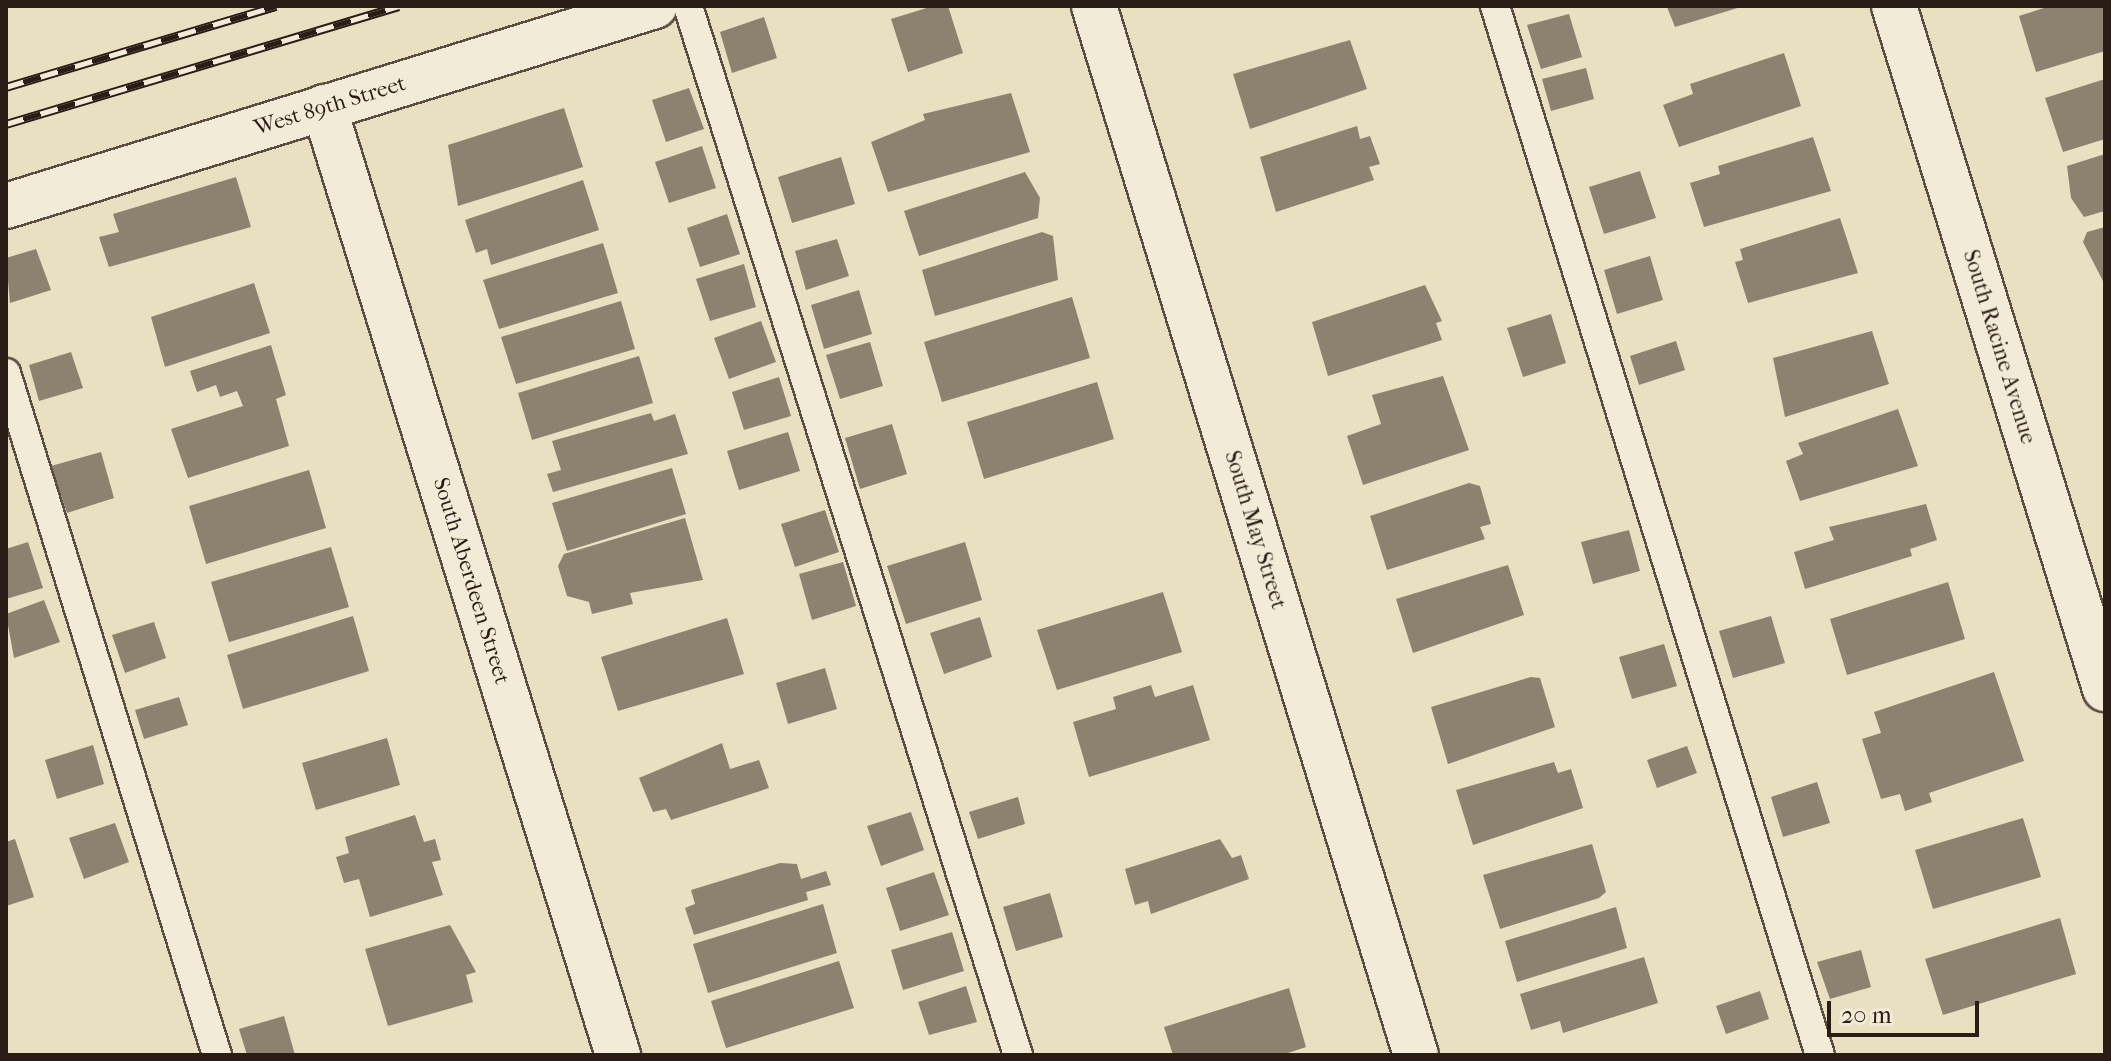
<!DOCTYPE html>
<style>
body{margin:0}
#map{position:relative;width:2111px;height:1061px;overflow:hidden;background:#e9e0c2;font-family:"IM FELL French Canon",serif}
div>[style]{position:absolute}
.building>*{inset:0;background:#8d826f}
.roads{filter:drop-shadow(2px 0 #5a4d41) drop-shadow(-2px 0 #5a4d41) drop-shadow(0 2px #5a4d41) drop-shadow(0 -2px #5a4d41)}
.service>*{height:28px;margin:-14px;padding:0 14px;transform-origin:14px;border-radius:14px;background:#f1ebd7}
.minor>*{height:44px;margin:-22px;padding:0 22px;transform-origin:22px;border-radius:22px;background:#f1ebd7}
.rail>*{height:9px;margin-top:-4.5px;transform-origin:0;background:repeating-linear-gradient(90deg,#f1ebd7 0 18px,#2a1c16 0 36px);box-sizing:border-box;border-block:2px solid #2a1c16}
span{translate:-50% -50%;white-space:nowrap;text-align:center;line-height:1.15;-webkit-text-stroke:6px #f1ebd7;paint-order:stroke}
.street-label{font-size:22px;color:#2a1c16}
.frame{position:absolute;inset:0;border:8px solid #2a1c16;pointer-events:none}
.scale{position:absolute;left:1827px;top:1001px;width:152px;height:36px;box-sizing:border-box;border:4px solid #2a1c16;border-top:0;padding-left:10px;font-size:24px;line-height:28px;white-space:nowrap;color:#2a1c16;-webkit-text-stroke:6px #f1ebd7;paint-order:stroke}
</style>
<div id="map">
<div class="building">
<i style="clip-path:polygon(933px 6px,948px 6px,963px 53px,908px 72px,891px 19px)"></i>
<i style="clip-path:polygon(1655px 6px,1741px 6px,1741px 7px,1675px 27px,1667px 7px)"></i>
<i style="clip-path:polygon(2050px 6px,2105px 6px,2105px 51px,2036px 72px,2019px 16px)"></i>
<i style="clip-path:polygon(1569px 14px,1582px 57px,1541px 69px,1527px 25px)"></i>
<i style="clip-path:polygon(764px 17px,777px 58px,732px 73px,720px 32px)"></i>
<i style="clip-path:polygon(1350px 40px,1367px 89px,1250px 129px,1233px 74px)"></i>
<i style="clip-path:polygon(1784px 53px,1801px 106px,1679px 147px,1663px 105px,1693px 94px,1690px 84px)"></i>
<i style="clip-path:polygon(1586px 68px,1594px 99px,1551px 111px,1542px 79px)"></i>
<i style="clip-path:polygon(2105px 79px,2105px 139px,2063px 152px,2045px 98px)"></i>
<i style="clip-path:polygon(689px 88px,704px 129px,666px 142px,652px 100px)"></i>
<i style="clip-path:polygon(1011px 93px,1030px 152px,888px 192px,871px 142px,925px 120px,923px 114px)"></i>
<i style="clip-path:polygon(564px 108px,583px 167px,458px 206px,448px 145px)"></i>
<i style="clip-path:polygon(1357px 126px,1360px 139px,1370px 136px,1380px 164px,1369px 167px,1374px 180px,1276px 212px,1260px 157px)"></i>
<i style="clip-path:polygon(1813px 137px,1831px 191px,1704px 227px,1690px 183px,1720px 174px,1718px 166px)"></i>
<i style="clip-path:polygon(702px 146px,716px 188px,669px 203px,655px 162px)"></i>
<i style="clip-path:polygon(2105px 154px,2105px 211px,2084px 217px,2071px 198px,2067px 166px)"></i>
<i style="clip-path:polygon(841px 157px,855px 204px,792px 223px,778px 177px)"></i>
<i style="clip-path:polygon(1640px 171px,1656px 218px,1604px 234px,1589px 187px)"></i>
<i style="clip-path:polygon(1025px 172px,1040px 198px,1038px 218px,919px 256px,904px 211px)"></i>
<i style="clip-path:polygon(236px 177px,251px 227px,109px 267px,99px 237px,119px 232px,113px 214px)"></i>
<i style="clip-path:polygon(583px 180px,599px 230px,491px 265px,487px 249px,476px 253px,465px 220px)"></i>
<i style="clip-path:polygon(727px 214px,740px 254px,700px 267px,687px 228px)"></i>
<i style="clip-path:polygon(1840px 218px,1858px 273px,1748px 303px,1735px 262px,1743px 260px,1740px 249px)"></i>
<i style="clip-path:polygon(2105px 227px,2105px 285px,2083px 242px,2087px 232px)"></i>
<i style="clip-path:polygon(1042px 232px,1053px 236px,1058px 280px,935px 316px,922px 270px)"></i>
<i style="clip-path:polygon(837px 239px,849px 276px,806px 290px,795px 251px)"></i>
<i style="clip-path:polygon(603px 243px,618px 293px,499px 329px,483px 280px)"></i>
<i style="clip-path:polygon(36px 249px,51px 290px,10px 303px,6px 258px)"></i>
<i style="clip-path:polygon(1650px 256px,1663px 300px,1617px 314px,1604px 270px)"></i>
<i style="clip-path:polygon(744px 264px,756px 307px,710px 321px,696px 279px)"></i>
<i style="clip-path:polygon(254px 283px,270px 333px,165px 367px,151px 317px)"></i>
<i style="clip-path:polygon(1425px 285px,1442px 321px,1436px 323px,1442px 340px,1328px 376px,1312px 322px)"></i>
<i style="clip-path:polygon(859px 290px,872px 334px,824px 349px,811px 305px)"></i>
<i style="clip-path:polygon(1072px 297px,1090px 358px,942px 402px,924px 342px)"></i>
<i style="clip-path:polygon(621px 301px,635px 349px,516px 384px,501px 337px)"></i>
<i style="clip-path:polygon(1551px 314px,1566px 363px,1523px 377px,1507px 328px)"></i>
<i style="clip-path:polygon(761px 321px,776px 362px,729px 379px,714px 338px)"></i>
<i style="clip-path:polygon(1872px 331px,1889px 384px,1785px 417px,1773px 358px)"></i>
<i style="clip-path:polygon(1676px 341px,1685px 370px,1639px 385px,1630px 356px)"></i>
<i style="clip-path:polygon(870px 342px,883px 386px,840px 399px,826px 355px)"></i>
<i style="clip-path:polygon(271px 345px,286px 395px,276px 399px,289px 446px,188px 478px,171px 429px,243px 406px,237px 391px,220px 397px,216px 385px,197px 392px,190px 371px)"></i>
<i style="clip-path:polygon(71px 352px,83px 388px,39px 401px,29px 365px)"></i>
<i style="clip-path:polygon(639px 356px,653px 403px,532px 440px,518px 393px)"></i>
<i style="clip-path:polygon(1443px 376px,1469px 450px,1363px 485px,1347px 436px,1381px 424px,1372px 395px)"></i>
<i style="clip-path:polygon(779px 377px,791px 416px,744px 430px,732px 392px)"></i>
<i style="clip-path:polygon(1097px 382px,1114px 439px,984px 479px,967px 422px)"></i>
<i style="clip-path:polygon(1898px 409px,1918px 466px,1800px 501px,1786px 461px,1803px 454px,1798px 443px)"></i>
<i style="clip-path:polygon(651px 413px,654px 421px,675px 414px,688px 454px,553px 492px,547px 474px,561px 470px,552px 441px)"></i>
<i style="clip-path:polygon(892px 424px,907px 474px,860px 489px,845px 438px)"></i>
<i style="clip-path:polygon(788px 432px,800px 471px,739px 490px,727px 451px)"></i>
<i style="clip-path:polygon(101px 452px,114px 498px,67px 513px,51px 466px)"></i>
<i style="clip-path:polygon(672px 468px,686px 514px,567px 551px,552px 503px)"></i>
<i style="clip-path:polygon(309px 470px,326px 528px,206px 564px,189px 506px)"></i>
<i style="clip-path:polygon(1469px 483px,1480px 486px,1491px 524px,1480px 527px,1485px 539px,1387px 570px,1370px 516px)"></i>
<i style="clip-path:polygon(1926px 504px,1937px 540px,1910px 549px,1912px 556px,1805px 589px,1794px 552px,1834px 540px,1829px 527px)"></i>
<i style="clip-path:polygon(825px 510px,839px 552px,795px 567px,781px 524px)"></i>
<i style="clip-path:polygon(685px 518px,703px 580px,630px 593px,633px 604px,592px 614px,589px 602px,567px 596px,558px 566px,564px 554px)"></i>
<i style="clip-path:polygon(1629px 530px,1640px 571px,1593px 584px,1581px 542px)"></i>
<i style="clip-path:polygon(28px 542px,43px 588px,6px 599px,6px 549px)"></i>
<i style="clip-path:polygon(965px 542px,982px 600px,906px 624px,887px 566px)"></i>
<i style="clip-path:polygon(331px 547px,349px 607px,229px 642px,211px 582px)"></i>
<i style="clip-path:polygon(843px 562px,856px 606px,812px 620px,799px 574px)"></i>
<i style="clip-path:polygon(1508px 565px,1524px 615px,1413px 653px,1396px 599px)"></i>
<i style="clip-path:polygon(1948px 582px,1965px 639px,1847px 675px,1830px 619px)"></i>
<i style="clip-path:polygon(1163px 592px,1182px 652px,1057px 690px,1037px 630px)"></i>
<i style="clip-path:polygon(44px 600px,60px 642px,14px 658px,6px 614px)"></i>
<i style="clip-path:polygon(353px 616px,369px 671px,243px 709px,227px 655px)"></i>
<i style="clip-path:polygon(1771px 616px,1785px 663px,1733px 678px,1719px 631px)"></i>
<i style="clip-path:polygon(980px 617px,992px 657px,944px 674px,930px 633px)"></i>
<i style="clip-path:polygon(727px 618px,744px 674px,618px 711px,601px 657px)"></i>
<i style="clip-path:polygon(154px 622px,166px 658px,125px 673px,112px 635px)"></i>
<i style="clip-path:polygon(1664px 644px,1677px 686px,1632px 699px,1619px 657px)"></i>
<i style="clip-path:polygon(825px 668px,837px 709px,788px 724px,776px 683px)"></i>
<i style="clip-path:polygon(1994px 672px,2024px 761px,1929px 793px,1932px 802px,1905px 811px,1900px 794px,1881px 799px,1862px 739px,1881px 733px,1874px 712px)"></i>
<i style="clip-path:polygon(1531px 677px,1540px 678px,1555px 727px,1448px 764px,1431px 707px)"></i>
<i style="clip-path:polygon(1151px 685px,1155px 697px,1193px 685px,1210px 740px,1089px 777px,1073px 722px,1116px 709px,1113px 697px)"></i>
<i style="clip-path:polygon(179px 697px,188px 725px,144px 739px,135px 710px)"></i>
<i style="clip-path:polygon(387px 738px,400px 785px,316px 810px,302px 763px)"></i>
<i style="clip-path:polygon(722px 743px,730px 769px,759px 760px,769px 788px,671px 820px,666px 809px,653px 812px,639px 778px)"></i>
<i style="clip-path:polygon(93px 745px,104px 784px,57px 799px,45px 760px)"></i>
<i style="clip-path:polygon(1687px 746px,1697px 773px,1657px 788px,1647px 760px)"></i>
<i style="clip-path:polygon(1554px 762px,1558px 773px,1571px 769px,1583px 808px,1473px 845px,1456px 790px)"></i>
<i style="clip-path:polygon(1817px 782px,1830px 823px,1783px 837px,1771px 797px)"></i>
<i style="clip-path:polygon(1018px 797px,1025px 824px,978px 839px,969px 812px)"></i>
<i style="clip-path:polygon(911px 812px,924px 850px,881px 866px,867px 826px)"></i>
<i style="clip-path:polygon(415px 815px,424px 842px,435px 839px,441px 860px,432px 862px,443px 895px,370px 917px,359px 879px,344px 883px,336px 857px,349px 853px,345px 837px)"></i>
<i style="clip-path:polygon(2023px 818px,2041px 877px,1933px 909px,1915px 850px)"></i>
<i style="clip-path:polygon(115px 823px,129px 862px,84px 879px,69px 838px)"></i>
<i style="clip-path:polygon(15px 839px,34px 897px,6px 906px,6px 842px)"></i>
<i style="clip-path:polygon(1220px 839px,1232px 858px,1241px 855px,1249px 879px,1151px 914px,1148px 901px,1135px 905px,1125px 869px)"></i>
<i style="clip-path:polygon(1592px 844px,1606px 892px,1599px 898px,1500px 929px,1483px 875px)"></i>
<i style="clip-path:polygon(780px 863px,797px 864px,801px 879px,826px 871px,831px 885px,806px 892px,808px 900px,694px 935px,685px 908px,695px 904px,691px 890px)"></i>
<i style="clip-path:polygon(934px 872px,949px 915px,900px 931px,886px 888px)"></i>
<i style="clip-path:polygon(1050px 893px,1063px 937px,1016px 951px,1003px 907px)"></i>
<i style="clip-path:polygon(823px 904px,837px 953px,708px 993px,693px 944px)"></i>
<i style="clip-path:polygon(1616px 907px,1627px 948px,1517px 982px,1505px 941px)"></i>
<i style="clip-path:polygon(2060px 918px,2076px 974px,1943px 1015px,1925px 959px)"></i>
<i style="clip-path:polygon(450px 925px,476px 972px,466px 975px,473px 1002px,388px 1026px,365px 949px)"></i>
<i style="clip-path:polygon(952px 932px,964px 971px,903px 990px,891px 950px)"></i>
<i style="clip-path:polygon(1861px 950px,1871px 987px,1830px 999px,1817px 962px)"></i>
<i style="clip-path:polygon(1644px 957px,1658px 1003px,1563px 1033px,1560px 1021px,1531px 1030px,1520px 994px)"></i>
<i style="clip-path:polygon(839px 961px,854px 1008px,726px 1048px,711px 1001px)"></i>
<i style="clip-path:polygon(966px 986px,977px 1022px,929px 1035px,918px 1002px)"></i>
<i style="clip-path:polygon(1289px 988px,1306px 1047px,1282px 1055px,1173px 1055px,1164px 1027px)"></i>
<i style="clip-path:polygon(1760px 991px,1769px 1019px,1726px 1034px,1716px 1006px)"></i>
<i style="clip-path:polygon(284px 1016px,295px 1055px,247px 1055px,239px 1029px)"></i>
</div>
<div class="roads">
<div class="service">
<i style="left:688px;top:6px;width:1100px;rotate:72.54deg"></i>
<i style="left:1495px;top:6px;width:1098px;rotate:72.79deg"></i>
<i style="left:6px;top:373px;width:714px;rotate:72.81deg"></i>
</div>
<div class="minor">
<i style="left:1094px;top:6px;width:1097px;rotate:72.94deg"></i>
<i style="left:1894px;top:6px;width:715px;rotate:72.83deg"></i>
<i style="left:324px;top:107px;width:993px;rotate:72.77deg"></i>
<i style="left:6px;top:206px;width:679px;rotate:-17.13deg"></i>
</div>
</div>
<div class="rail">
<i style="left:6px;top:87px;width:282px;rotate:-16.7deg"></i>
<i style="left:6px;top:124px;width:410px;rotate:-16.7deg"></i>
</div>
<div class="street-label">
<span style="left:330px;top:106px;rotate:-17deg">West 89th Street</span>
<span style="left:1999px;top:347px;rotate:73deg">South Racine Avenue</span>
<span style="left:1255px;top:530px;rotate:73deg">South May Street</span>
<span style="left:471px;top:581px;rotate:73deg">South Aberdeen Street</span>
</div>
<div class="frame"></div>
<div class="scale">20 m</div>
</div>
